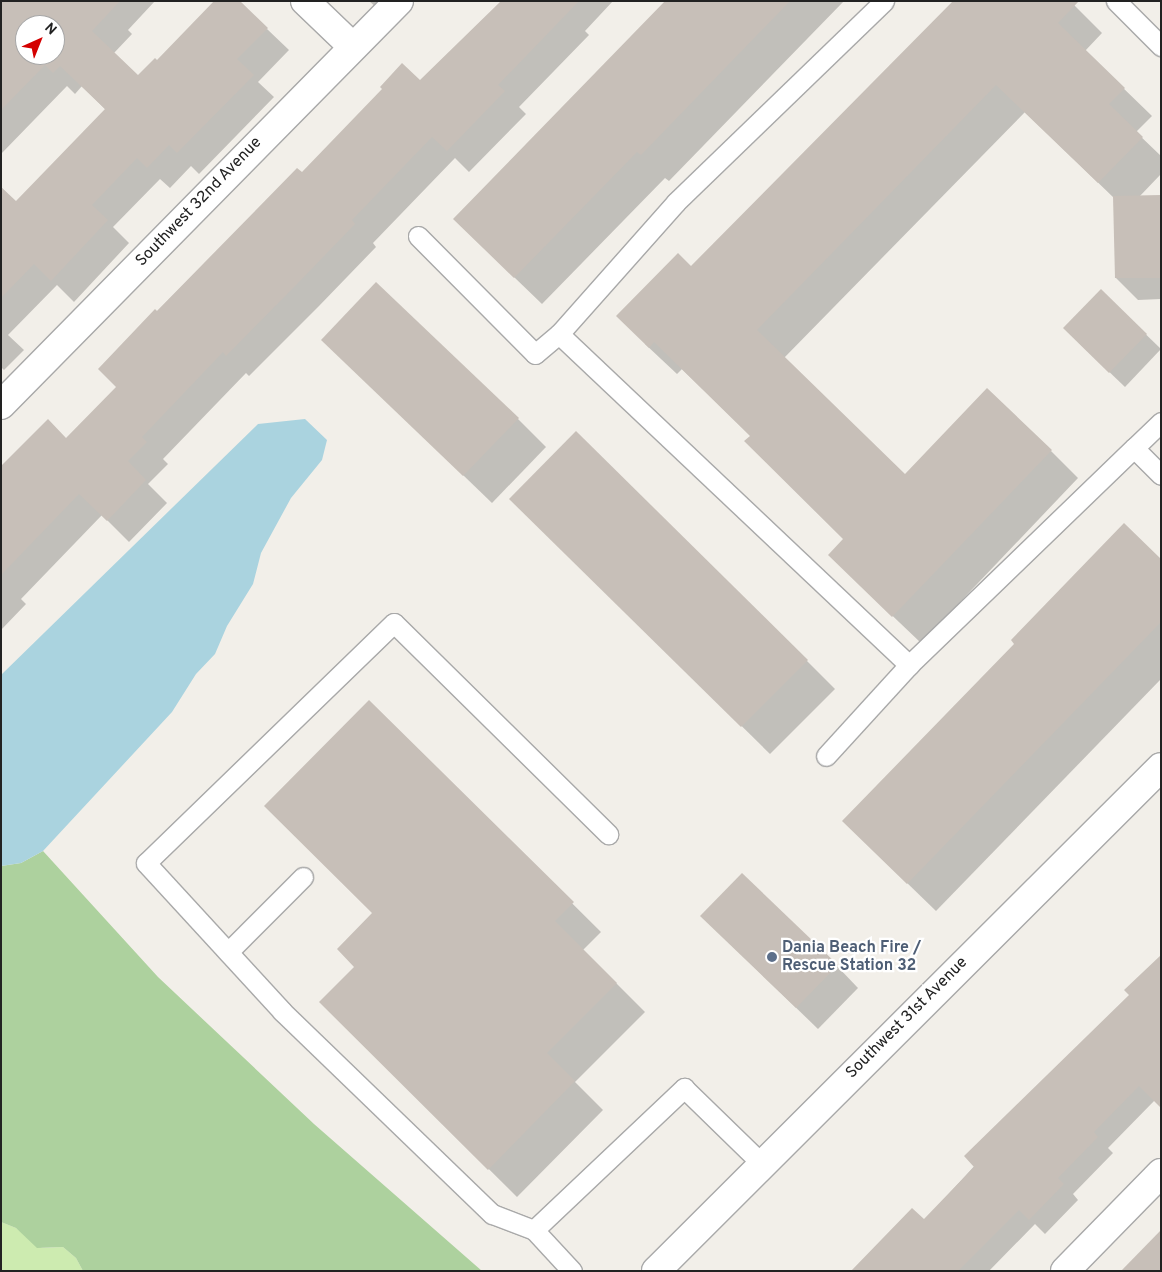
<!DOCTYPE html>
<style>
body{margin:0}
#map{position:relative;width:1162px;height:1272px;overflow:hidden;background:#f2efe9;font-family:Overpass,sans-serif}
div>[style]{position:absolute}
.grass>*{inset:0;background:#cdebb0}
.forest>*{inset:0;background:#add19e}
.water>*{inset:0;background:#aad3df}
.shadow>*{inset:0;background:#0003}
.building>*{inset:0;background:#c7bfb8}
.roads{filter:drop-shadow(1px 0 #a9a9a9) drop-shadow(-1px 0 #a9a9a9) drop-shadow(0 1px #a9a9a9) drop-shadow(0 -1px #a9a9a9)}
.lane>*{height:19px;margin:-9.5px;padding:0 9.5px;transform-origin:9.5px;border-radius:9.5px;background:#fff}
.street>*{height:28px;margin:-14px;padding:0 14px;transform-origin:14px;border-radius:14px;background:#fff}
.dots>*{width:14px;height:14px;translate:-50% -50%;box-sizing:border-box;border:2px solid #fff;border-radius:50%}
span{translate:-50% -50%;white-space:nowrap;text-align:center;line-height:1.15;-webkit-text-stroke:4.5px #fff;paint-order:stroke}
.street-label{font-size:16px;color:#222}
.service-label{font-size:16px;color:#4e5e75;font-weight:700}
.left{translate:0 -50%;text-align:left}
.frame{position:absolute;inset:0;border:2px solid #222;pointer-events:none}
.north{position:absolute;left:15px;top:15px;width:50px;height:50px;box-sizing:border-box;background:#fff;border:1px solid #a7a7a7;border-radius:50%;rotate:44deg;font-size:14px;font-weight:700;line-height:20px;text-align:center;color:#222}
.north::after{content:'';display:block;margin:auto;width:18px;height:22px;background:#d40000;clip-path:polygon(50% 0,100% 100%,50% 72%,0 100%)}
</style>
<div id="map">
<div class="grass">
<i style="clip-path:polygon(1px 1222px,16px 1228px,42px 1248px,63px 1247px,76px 1258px,83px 1271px,1px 1271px)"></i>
</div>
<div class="forest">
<i style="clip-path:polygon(43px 851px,158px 977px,314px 1124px,482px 1271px,83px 1271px,76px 1258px,63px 1247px,37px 1248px,16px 1228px,1px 1222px,1px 866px,21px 863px)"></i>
</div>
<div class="water">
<i style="clip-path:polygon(305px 419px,327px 440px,322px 460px,291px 498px,261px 553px,253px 584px,227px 626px,215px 654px,196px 674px,172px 712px,43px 851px,21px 863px,1px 866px,1px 675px,258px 424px)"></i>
</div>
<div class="shadow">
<i style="clip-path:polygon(evenodd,42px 1px,155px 1px,128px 30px,132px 34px,114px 53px,138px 76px,157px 62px,267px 29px,289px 50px,258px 82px,274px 97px,199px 174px,191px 166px,170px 188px,160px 179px,113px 227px,129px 243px,74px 302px,57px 285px,8px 335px,24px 350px,4px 370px,1px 367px,1px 187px,16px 203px,106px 110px,82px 86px,75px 94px,67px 86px,1px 154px,1px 4px,42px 1px,25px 25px,55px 25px,55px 55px,25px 55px,25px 25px)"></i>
<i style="clip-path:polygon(369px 1px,384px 1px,377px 8px)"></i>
<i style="clip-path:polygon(502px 1px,613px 1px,585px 31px,589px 35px,519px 107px,526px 114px,469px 172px,455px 158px,373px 243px,376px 247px,319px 306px,249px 376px,246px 373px,163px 459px,168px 464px,148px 484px,167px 503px,129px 542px,102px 515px,21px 599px,26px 604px,1px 630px,1px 471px,66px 439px,118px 387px,100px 369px,297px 170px,302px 174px,420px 81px)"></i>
<i style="clip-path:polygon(667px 1px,844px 1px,669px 181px,665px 178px,542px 304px,482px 246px)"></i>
<i style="clip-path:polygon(1070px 1px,1102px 33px,1085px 51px,1152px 116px,1136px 132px,1161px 156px,1161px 174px,1139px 197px,1161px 196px,1161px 299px,1138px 300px,1116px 278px,1115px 199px,1025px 112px,784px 358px,905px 476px,1051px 451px,1078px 478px,921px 643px,857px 582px,845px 539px,751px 436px,682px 369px,677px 374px,645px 344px,691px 268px)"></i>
<i style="clip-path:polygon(1101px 291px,1161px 349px,1125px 387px,1079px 343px)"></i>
<i style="clip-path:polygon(323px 340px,518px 419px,546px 447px,492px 503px)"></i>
<i style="clip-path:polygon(539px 527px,807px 661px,835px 689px,770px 754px)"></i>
<i style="clip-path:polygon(1161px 560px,1161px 679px,936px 911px,872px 849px)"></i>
<i style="clip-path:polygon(369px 702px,601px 932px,583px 950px,645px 1012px,575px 1082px,603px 1110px,517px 1197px,320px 1002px,356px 967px,374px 913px)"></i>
<i style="clip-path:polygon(724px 938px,837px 966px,858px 988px,818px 1029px)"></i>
<i style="clip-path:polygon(1161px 956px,1155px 1100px,1108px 1148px,1113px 1153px,1073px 1194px,1078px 1200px,1045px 1234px,1035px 1224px,989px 1271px,855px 1271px,924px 1221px,1131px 995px)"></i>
</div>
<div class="building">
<i style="clip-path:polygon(evenodd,1px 1px,120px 1px,92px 31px,138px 75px,155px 58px,157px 60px,214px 1px,240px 1px,268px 28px,237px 59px,254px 75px,177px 153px,169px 145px,147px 168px,137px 158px,92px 205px,108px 220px,51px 281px,34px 264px,1px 298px,1px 187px,16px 201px,105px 109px,60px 66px,53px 73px,45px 65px,1px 110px,1px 1px,25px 25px,55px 25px,55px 55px,25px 55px,25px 25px)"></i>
<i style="clip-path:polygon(501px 1px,579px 1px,498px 85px,505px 91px,447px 151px,432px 137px,352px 220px,355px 224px,297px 284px,226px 356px,223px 352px,142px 437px,147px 442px,128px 461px,146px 480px,107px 521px,79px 494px,1px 575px,1px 466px,48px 419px,66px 438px,116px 387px,98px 369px,155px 309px,157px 311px,297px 168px,302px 172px,382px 89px,380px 87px,402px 63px,420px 80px)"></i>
<i style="clip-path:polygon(665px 1px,790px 1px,641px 155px,637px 152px,514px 278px,453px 219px)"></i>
<i style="clip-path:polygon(953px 1px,1079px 1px,1058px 23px,1125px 88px,1109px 104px,1143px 137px,1098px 183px,996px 85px,757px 330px,905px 474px,987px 388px,1052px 450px,892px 617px,828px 555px,843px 539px,744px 441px,750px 436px,654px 342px,649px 348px,616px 316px,678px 253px,691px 266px)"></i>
<i style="clip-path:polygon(1161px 195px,1161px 278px,1115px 278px,1113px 196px)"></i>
<i style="clip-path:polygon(376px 282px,519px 418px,463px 476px,321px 340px)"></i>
<i style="clip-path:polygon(1101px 289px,1147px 334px,1109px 373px,1063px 328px)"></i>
<i style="clip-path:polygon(576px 431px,808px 660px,741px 727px,509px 499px)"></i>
<i style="clip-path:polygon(1124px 523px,1161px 559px,1161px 622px,907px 884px,842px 821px,1014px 644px,1011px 640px)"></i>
<i style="clip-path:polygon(369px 700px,574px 902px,555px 921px,617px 983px,547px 1053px,575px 1081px,488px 1170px,319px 1002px,354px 967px,337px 949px,372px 913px,264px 806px)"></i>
<i style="clip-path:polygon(742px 873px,838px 965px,796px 1008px,700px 916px)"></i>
<i style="clip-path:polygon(1161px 955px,1161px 1108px,1139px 1086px,1094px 1132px,1098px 1137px,1058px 1178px,1064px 1184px,1029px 1220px,1019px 1210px,958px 1271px,851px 1271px,912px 1208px,924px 1219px,974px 1167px,964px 1156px,1129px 995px,1124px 990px)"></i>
<i style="clip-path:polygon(1161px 1230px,1161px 1271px,1121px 1271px)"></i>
</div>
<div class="roads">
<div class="lane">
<i style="left:1116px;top:1px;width:64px;rotate:45deg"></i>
<i style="left:418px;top:236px;width:166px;rotate:45.2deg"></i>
<i style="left:535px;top:354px;width:31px;rotate:-40deg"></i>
<i style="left:559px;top:334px;width:176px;rotate:-48.4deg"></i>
<i style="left:676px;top:202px;width:289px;rotate:-44deg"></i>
<i style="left:559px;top:334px;width:482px;rotate:43.4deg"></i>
<i style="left:909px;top:665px;width:123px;rotate:132.4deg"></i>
<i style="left:1161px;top:422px;width:37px;rotate:136deg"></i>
<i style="left:1134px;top:448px;width:38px;rotate:45deg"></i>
<i style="left:909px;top:665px;width:313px;rotate:-44deg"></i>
<i style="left:228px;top:952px;width:106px;rotate:-45deg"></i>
<i style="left:534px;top:1230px;width:207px;rotate:-43.4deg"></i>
<i style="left:684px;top:1088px;width:107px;rotate:44.2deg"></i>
<i style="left:572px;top:1271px;width:56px;rotate:-132.8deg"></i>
<i style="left:534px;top:1230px;width:45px;rotate:-159.1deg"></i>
<i style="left:492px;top:1214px;width:292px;rotate:-136deg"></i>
<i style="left:282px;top:1011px;width:201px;rotate:-132.6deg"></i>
<i style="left:146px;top:863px;width:345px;rotate:-44.1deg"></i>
<i style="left:394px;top:623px;width:301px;rotate:44.6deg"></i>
</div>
<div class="street">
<i style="left:305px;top:1px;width:65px;rotate:43.8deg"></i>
<i style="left:1px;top:405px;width:567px;rotate:-45.43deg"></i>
<i style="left:656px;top:1271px;width:713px;rotate:-44.94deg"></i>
<i style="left:1065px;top:1271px;width:137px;rotate:-45.6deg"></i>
</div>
</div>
<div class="dots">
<i style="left:772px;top:957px;background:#5c6f8a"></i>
</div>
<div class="street-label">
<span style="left:199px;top:202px;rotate:-46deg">Southwest 32nd Avenue</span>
<span style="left:907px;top:1018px;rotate:-45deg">Southwest 31st Avenue</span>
</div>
<div class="service-label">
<span class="left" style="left:782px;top:957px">Dania Beach Fire /<br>Rescue Station 32</span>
</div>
<div class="frame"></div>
<div class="north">N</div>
</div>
